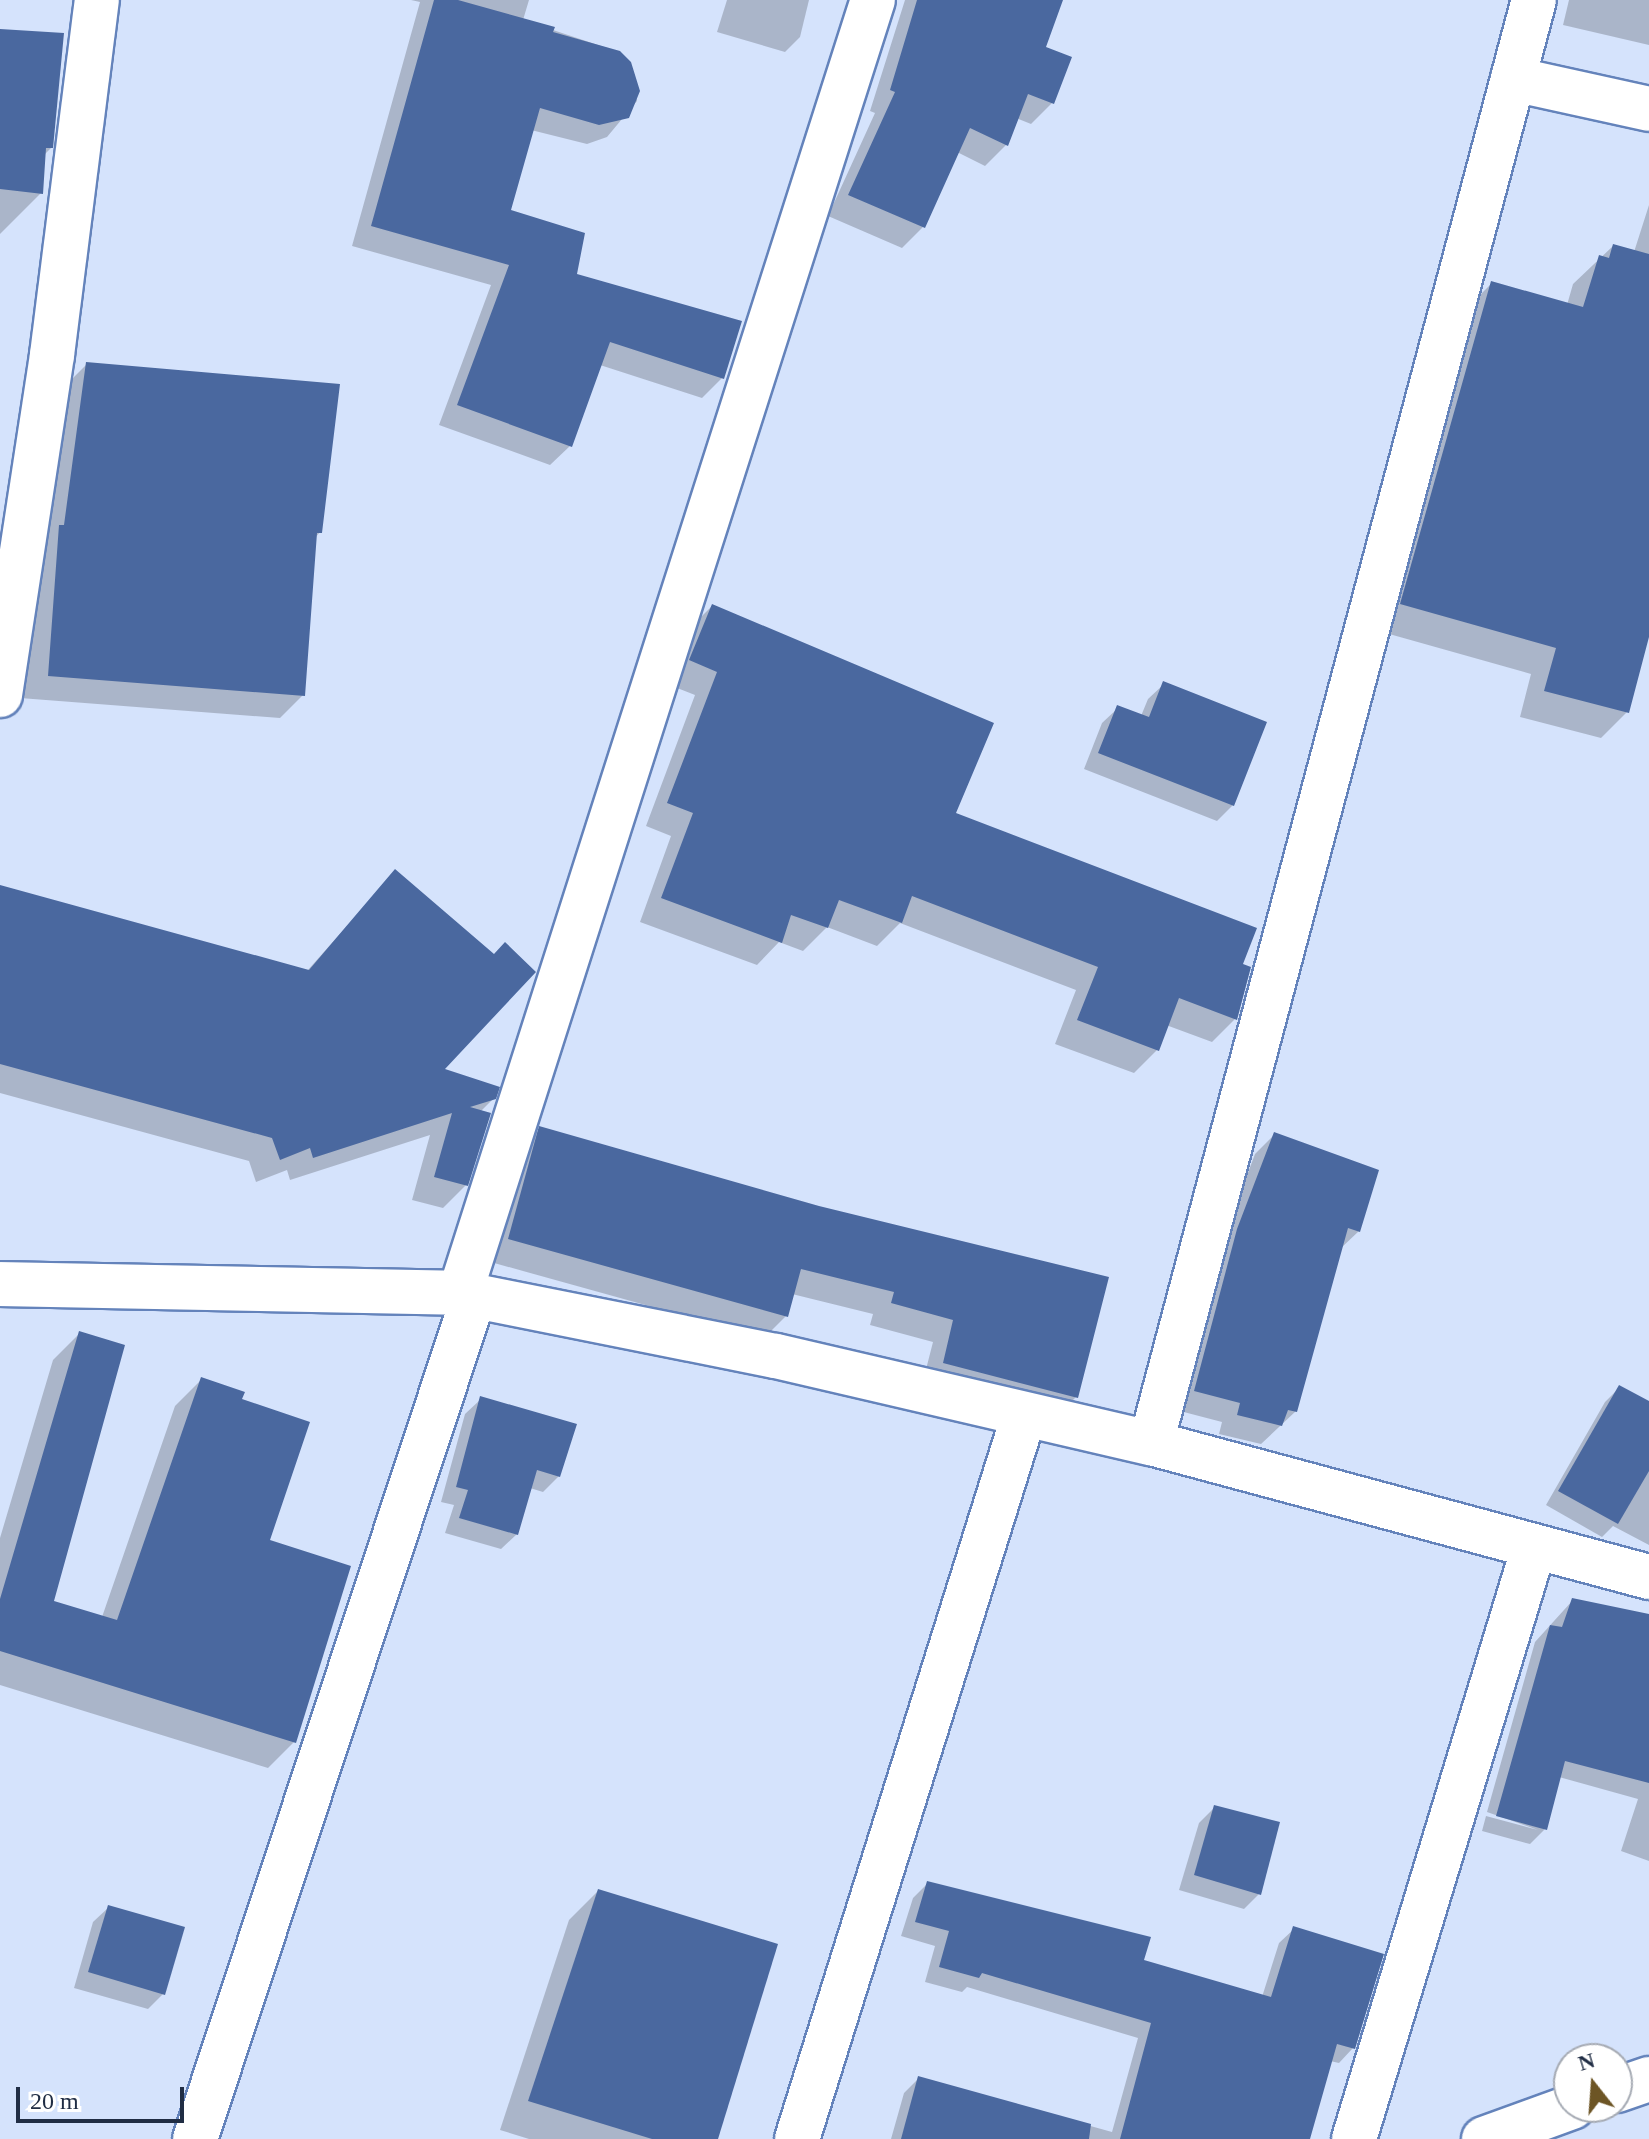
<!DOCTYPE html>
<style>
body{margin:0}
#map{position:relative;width:1649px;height:2139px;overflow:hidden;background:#d5e3fc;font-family:"Times New Roman",serif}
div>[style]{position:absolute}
.shadow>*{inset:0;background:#0003}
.building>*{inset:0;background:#4a689f}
.roads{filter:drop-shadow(2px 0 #6483bb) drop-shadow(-2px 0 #6483bb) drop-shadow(0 2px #6483bb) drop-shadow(0 -2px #6483bb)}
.street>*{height:44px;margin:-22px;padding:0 22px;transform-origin:22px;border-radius:22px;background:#fff}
span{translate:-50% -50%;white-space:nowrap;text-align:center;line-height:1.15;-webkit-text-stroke:8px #fff;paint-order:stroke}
.north{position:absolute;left:1553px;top:2043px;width:80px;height:80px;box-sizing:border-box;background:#fff;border:2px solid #a6abb4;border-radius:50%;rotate:343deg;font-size:22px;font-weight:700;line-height:32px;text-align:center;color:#202d44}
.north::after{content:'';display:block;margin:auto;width:28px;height:36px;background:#6d5525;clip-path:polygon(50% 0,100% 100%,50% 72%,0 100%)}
.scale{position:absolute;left:16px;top:2087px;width:168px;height:36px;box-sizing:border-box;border:4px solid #202d44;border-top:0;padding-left:10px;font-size:24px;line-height:28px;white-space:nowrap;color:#202d44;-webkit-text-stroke:6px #fff;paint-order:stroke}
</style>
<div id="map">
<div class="shadow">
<i style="clip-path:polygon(411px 0,529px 0,523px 20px,619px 52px,634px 74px,637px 101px,607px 137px,587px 144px,531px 130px,508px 212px,574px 275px,722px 378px,702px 398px,600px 365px,570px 446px,550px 465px,439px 425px,491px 285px,352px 246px,420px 2px)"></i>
<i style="clip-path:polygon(727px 0,809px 0,800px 37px,785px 52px,717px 32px)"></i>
<i style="clip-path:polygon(905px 0,1061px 0,1043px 48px,1052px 103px,1031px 124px,1016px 118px,1006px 145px,985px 166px,957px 152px,923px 227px,902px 248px,828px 216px,875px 113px,870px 111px)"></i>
<i style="clip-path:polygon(1569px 0,1649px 0,1649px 45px,1563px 25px)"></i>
<i style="clip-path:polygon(0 31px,51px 148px,44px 155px,41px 193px,0 234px)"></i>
<i style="clip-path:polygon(1649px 205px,1649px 629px,1627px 712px,1601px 738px,1520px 717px,1531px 674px,1375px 630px,1465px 310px,1491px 284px,1567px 305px,1573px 284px,1613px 246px,1634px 252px)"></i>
<i style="clip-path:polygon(87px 364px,320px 532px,315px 538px,303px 695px,280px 718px,7px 697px,64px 387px)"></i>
<i style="clip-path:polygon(712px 606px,953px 814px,1240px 965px,1235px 1019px,1212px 1042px,1166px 1025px,1157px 1050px,1134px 1073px,1055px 1044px,1076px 990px,900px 923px,877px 946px,827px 927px,803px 951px,779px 942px,757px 965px,640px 922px,671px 836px,646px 826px,695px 695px,667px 684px,689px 629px)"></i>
<i style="clip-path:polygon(1164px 684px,1233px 805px,1217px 821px,1084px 769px,1102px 723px,1118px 708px,1141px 716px,1148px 699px)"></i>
<i style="clip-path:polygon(395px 872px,441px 1070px,494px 1098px,480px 1112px,466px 1185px,443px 1208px,412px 1200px,430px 1135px,290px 1180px,287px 1170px,256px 1182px,249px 1161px,0 1093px,0 887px,307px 971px)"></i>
<i style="clip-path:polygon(540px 1129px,819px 1208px,1076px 1397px,1054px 1419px,922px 1385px,933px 1342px,870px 1325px,873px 1314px,792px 1294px,786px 1316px,764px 1338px,487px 1261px,518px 1151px)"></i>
<i style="clip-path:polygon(1275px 1134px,1359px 1231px,1340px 1249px,1296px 1411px,1261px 1444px,1219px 1434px,1222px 1422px,1176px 1410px,1219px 1250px,1255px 1154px)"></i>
<i style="clip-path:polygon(79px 1334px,52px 1602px,102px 1617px,175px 1406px,202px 1379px,240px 1400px,267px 1542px,294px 1742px,268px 1768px,0 1685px,0 1538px,53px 1360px)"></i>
<i style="clip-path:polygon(1619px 1388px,1649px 1403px,1649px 1545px,1613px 1526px,1602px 1537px,1546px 1505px,1605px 1402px)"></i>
<i style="clip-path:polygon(481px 1399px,559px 1476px,543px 1492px,530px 1488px,517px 1534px,501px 1549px,445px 1533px,454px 1505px,441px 1502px,465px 1414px)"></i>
<i style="clip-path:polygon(1573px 1600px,1649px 1617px,1649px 1861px,1621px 1851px,1638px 1799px,1559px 1777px,1545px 1829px,1530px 1844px,1482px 1831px,1486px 1816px,1538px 1830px,1487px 1812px,1535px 1642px)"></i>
<i style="clip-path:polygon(1215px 1807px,1259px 1894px,1244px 1909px,1179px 1890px,1199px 1823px)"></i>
<i style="clip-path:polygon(928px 1883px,1142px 1962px,1262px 1997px,1279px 1943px,1294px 1929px,1353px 2048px,1339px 2063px,1330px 2061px,1289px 2139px,891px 2139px,904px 2093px,919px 2078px,1112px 2132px,1138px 2038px,967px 1987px,962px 1992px,925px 1982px,935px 1946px,901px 1936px,913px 1898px)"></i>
<i style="clip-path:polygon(598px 1891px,716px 2139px,529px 2139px,500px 2130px,569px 1920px)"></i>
<i style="clip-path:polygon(109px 1907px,163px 1994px,148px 2009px,74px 1988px,93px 1922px)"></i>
</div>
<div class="building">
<i style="clip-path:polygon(434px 0,458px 0,555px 27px,553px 32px,620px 51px,631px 62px,640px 91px,629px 118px,599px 125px,540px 108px,511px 210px,585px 233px,577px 274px,742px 321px,724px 379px,610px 342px,572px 447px,457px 405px,509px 265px,371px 226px)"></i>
<i style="clip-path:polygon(917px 0,1063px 0,1046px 47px,1072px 57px,1054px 104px,1028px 94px,1008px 146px,970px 128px,925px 228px,848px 195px,895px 92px,890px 90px)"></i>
<i style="clip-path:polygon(0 29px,64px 33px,53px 148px,46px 148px,43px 194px,0 189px)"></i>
<i style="clip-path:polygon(1613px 244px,1649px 254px,1649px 637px,1629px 713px,1544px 691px,1556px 648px,1400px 604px,1491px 281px,1583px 307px,1599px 255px,1609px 258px)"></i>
<i style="clip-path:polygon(86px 362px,340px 384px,322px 533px,317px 533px,305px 696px,48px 676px,59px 525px,64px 525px)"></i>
<i style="clip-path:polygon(712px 604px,994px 723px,956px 813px,1257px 928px,1243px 964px,1251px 967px,1237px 1020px,1179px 998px,1159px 1051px,1077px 1020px,1098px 967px,912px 896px,902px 923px,839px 900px,828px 928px,791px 915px,782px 943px,661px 898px,693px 813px,667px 803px,717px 672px,689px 660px)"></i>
<i style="clip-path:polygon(1163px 681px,1267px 722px,1234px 806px,1098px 753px,1117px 705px,1149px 717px)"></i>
<i style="clip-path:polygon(395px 869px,494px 954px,505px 942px,536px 972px,445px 1069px,500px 1087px,496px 1099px,470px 1107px,491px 1113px,468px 1186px,434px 1177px,452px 1113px,313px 1158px,310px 1148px,280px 1160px,272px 1138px,0 1064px,0 885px,309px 970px)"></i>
<i style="clip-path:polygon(539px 1126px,819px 1206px,1109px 1277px,1078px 1398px,943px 1363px,953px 1320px,891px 1303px,894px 1292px,801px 1269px,788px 1317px,508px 1239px)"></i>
<i style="clip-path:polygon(1274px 1132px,1379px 1170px,1360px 1232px,1348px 1228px,1297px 1412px,1288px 1410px,1282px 1426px,1237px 1415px,1240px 1403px,1194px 1391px,1237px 1229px)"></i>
<i style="clip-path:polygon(79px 1331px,125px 1345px,54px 1601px,117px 1620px,201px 1377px,245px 1392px,242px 1399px,310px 1422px,270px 1540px,351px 1566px,296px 1743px,0 1651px,0 1599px)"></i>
<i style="clip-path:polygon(1619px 1385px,1649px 1401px,1649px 1471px,1618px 1524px,1558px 1491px)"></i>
<i style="clip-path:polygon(480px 1396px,577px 1424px,560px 1477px,537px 1470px,518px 1535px,459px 1518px,468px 1490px,456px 1487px)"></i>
<i style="clip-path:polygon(1572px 1598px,1649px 1614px,1649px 1783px,1565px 1761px,1547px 1830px,1496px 1816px,1550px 1625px,1562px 1627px)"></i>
<i style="clip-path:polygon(1214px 1805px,1280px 1822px,1261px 1895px,1194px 1875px)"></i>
<i style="clip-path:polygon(927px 1881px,1151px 1937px,1144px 1960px,1271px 1997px,1293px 1926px,1384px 1954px,1355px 2049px,1337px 2044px,1310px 2139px,1120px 2139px,1151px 2023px,982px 1973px,979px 1978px,939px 1967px,949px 1931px,915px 1922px)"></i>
<i style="clip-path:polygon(598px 1889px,778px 1944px,718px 2139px,652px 2139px,528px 2101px)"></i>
<i style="clip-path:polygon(108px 1905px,185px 1927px,165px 1995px,88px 1972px)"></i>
<i style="clip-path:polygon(918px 2076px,1091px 2124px,1089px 2139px,901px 2139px)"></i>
</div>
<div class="roads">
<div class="street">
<i style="left:1513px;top:79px;width:139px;rotate:12.4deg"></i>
<i style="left:0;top:695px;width:344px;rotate:-81.3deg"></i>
<i style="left:52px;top:355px;width:358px;rotate:-82.8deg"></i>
<i style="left:0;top:1284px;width:460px;rotate:1.1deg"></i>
<i style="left:460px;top:1293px;width:322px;rotate:11.3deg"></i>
<i style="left:776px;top:1356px;width:385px;rotate:13.1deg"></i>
<i style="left:1151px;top:1443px;width:516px;rotate:15.06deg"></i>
<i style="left:460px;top:1293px;width:1357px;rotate:-72.29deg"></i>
<i style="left:1151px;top:1443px;width:1493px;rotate:-75.14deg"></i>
<i style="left:1617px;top:2090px;width:34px;rotate:-19deg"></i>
<i style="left:195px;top:2139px;width:888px;rotate:-71.69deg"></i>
<i style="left:797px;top:2139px;width:759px;rotate:-72.59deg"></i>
<i style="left:1354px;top:2139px;width:619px;rotate:-73.09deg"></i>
<i style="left:1484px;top:2139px;width:94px;rotate:-20deg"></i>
</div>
</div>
<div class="north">N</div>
<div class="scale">20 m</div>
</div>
